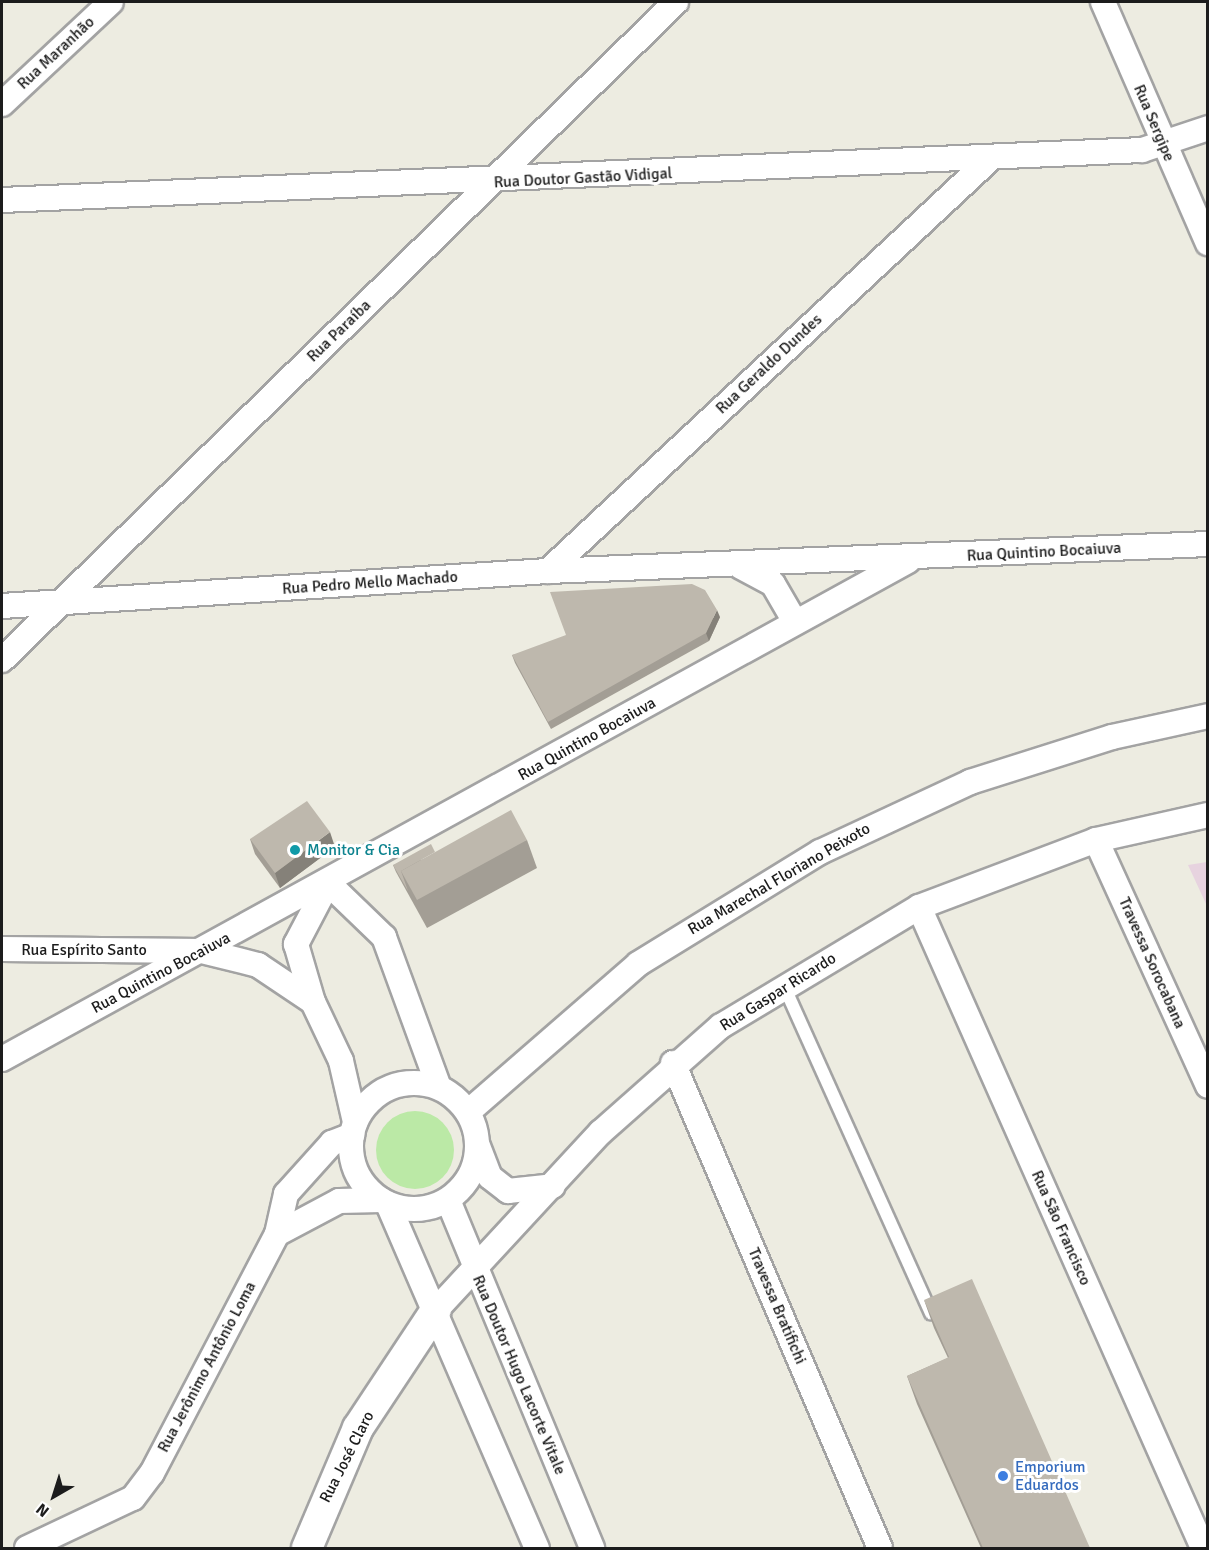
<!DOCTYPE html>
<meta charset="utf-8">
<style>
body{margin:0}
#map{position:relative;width:1209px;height:1550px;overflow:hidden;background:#edece1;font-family:Signika,sans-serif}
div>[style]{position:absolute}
.industrial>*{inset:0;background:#e7d3df}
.grass>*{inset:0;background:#bbe9a6}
.round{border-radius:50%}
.roads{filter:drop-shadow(2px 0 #a3a3a3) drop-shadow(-2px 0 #a3a3a3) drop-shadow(0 2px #a3a3a3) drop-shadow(0 -2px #a3a3a3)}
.service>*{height:12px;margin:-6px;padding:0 6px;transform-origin:6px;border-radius:6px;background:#fff}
.minor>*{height:24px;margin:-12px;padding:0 12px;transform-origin:12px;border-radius:12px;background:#fff}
.minor>.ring{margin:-12px;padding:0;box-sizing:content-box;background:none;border:24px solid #fff;border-radius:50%}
.tertiary>*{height:30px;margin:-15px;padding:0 15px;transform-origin:15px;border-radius:15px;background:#fff}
.wall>*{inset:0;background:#a39e95}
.shaded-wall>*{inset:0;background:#858179}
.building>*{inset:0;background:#beb8ad}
.dots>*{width:16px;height:16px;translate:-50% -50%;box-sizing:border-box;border:3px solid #fff;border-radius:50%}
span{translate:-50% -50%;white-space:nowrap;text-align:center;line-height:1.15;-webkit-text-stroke:6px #fff;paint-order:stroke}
.street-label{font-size:16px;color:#1c1c1c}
.culture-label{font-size:16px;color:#0d838f}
.left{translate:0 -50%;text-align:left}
.shop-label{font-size:16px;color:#366cbe}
.frame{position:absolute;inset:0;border:3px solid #1c1c1c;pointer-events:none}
.north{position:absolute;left:24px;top:1466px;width:60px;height:60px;-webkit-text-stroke:4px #fff;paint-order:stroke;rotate:219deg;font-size:16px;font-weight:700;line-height:24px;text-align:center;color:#1c1c1c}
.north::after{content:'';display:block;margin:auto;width:21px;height:27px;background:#1c1c1c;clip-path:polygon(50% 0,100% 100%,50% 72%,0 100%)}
</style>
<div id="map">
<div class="industrial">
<i style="clip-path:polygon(1207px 862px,1208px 862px,1207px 906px,1188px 865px)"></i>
</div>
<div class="grass">
<i class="round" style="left:376px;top:1111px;width:78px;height:78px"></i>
</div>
<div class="roads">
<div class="service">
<i style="left:784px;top:986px;width:359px;rotate:65.8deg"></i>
</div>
<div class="minor">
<i style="left:1103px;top:2px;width:263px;rotate:66.5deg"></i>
<i style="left:2px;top:104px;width:149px;rotate:-43.1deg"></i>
<i style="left:2px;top:200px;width:1141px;rotate:-2.51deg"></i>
<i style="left:1142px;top:150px;width:70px;rotate:-18.4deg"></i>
<i style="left:741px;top:567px;width:36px;rotate:28deg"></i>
<i style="left:773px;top:584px;width:44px;rotate:59.9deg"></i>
<i style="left:548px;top:571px;width:606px;rotate:-42.99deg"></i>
<i style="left:2px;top:606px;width:547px;rotate:-3.67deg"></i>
<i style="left:548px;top:571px;width:661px;rotate:-2.34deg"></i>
<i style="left:2px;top:660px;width:942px;rotate:-44.31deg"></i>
<i style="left:1096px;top:840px;width:270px;rotate:65.5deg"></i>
<i style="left:328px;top:883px;width:78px;rotate:44deg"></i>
<i style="left:384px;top:937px;width:160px;rotate:69.9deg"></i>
<i style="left:327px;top:885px;width:67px;rotate:117.7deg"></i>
<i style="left:296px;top:944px;width:60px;rotate:73.7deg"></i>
<i style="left:313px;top:1002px;width:65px;rotate:64.6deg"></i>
<i style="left:341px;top:1061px;width:63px;rotate:77.1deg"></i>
<i style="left:919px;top:907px;width:701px;rotate:66.1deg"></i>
<i style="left:2px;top:949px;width:200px;rotate:0.6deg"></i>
<i style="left:202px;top:951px;width:58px;rotate:14deg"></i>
<i style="left:258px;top:965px;width:66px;rotate:33.9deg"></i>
<i style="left:2px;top:1059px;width:1034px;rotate:-28.8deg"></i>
<i style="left:673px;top:1063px;width:527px;rotate:66.89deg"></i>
<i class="ring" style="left:351px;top:1083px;width:102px;height:102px"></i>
<i style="left:468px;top:1112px;width:225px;rotate:-41deg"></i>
<i style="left:638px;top:964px;width:214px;rotate:-31.6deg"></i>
<i style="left:820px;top:852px;width:166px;rotate:-25deg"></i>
<i style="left:970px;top:782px;width:149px;rotate:-17.6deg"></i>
<i style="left:1112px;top:737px;width:98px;rotate:-12.3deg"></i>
<i style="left:478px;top:1146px;width:33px;rotate:69deg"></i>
<i style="left:490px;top:1177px;width:23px;rotate:38deg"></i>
<i style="left:508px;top:1191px;width:45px;rotate:-6.3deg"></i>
<i style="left:448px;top:1200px;width:377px;rotate:67.5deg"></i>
<i style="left:388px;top:1204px;width:375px;rotate:66.6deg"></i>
<i style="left:277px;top:1234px;width:70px;rotate:-28deg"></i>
<i style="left:339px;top:1201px;width:42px;rotate:-1.4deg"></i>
<i style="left:436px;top:1310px;width:243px;rotate:-47.2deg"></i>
<i style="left:601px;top:1132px;width:160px;rotate:-41.5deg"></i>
<i style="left:721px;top:1026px;width:231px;rotate:-31deg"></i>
<i style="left:919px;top:907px;width:189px;rotate:-20.7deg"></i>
<i style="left:1096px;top:840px;width:115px;rotate:-12.6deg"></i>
<i style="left:27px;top:1548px;width:117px;rotate:-25.3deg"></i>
<i style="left:133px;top:1498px;width:31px;rotate:-53deg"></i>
<i style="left:152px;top:1473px;width:270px;rotate:-62.4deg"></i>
<i style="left:277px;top:1234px;width:41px;rotate:-77.3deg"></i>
<i style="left:286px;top:1194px;width:69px;rotate:-48deg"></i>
<i style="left:332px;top:1143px;width:22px;rotate:-22deg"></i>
</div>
<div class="tertiary">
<i style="left:307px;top:1548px;width:130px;rotate:-67deg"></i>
<i style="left:358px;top:1428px;width:141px;rotate:-56.5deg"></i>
</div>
</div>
<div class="wall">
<i style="clip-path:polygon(720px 617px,709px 641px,551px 729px,515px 663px,512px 655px)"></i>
<i style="clip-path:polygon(250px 839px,335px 847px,280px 888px,255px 854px)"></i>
<i style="clip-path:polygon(527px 840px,537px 868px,427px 928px,396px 872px,393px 865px)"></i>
<i style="clip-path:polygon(924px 1300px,1090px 1548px,981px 1548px,917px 1404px,907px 1376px,948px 1358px,934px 1328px)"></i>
</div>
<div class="shaded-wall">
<i style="clip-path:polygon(717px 610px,720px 617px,709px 641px,706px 633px)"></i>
<i style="clip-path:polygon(330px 832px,335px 847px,280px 888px,275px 873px)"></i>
</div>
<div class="building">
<i style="clip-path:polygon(692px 584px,705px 590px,717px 610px,706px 633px,548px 722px,512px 655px,566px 635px,550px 592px)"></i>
<i style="clip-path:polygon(307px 801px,330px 832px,275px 873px,250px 839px)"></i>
<i style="clip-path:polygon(511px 810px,527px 840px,417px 900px,401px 871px)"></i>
<i style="clip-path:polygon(431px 844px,435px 852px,401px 871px,408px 891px,393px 865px)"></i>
<i style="clip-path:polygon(972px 1279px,1090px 1548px,983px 1548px,907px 1376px,949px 1357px,924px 1300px)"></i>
</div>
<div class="dots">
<i style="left:295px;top:850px;background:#0f9aa8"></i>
<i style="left:1003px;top:1476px;background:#3f7fe0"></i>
</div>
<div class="street-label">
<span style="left:56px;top:53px;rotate:-43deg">Rua Maranhão</span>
<span style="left:1154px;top:123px;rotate:67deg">Rua Sergipe</span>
<span style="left:583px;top:178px;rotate:-3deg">Rua Doutor Gastão Vidigal</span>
<span style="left:339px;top:331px;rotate:-44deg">Rua Paraíba</span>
<span style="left:769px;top:364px;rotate:-43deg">Rua Geraldo Dundes</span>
<span style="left:1044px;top:552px;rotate:-3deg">Rua Quintino Bocaiuva</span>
<span style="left:370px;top:583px;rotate:-4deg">Rua Pedro Mello Machado</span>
<span style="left:587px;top:739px;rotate:-29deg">Rua Quintino Bocaiuva</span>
<span style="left:779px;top:879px;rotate:-30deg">Rua Marechal Floriano Peixoto</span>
<span style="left:84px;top:950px">Rua Espírito Santo</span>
<span style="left:1152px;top:963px;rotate:66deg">Travessa Sorocabana</span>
<span style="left:161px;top:973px;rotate:-28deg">Rua Quintino Bocaiuva</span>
<span style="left:778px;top:992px;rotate:-32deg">Rua Gaspar Ricardo</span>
<span style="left:1061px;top:1228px;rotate:66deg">Rua São Francisco</span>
<span style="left:777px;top:1306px;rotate:67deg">Travessa Bratifichi</span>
<span style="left:207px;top:1367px;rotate:-62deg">Rua Jerônimo Antônio Loma</span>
<span style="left:519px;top:1375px;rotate:67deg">Rua Doutor Hugo Lacorte Vitale</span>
<span style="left:347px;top:1457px;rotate:-63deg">Rua José Claro</span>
</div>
<div class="culture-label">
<span class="left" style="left:307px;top:850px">Monitor &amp; Cia</span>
</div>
<div class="shop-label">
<span class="left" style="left:1015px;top:1476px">Emporium<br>Eduardos</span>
</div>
<div class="frame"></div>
<div class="north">N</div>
</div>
